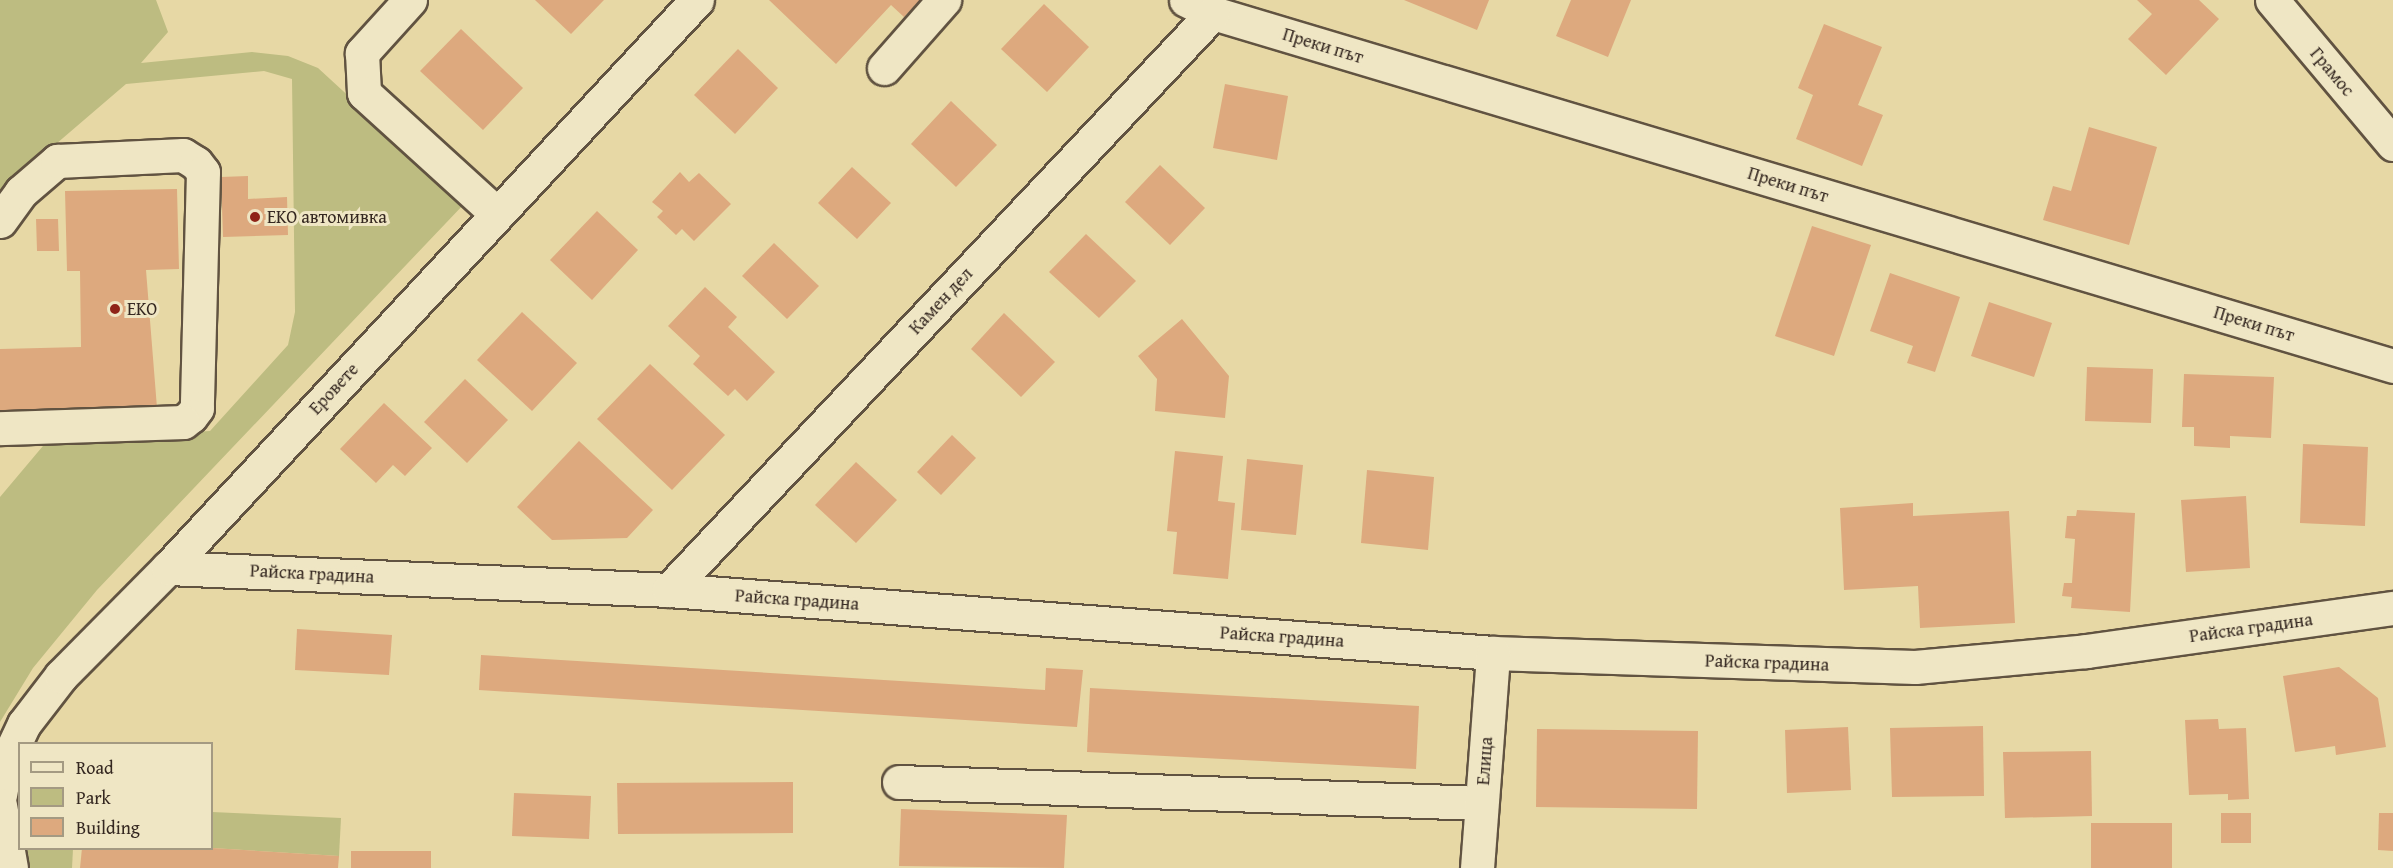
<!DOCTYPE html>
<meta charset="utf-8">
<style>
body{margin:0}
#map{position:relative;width:2393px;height:868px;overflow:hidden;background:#e7d8a5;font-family:"Gentium Book Plus",serif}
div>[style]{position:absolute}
.green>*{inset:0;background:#bdbc81}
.building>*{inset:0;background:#dda97e}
.roads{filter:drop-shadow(2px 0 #615341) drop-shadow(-2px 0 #615341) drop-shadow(0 2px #615341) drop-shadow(0 -2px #615341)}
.minor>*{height:33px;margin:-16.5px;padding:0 16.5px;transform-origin:16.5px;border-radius:16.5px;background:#efe6c4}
.dots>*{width:16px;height:16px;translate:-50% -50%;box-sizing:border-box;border:3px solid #efe6c4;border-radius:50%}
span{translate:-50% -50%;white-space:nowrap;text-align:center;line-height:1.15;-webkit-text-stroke:6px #efe6c4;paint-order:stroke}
.street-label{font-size:18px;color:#342720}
.poi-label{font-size:18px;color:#342720}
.left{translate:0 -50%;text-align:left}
.legend{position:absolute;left:18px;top:742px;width:195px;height:108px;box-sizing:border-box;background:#efe6c4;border:2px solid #a49a82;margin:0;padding:8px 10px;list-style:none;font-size:18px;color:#342720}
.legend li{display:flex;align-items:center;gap:12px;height:30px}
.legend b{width:30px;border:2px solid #a49a82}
</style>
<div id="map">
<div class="green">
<i style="clip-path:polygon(0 0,156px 0,168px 32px,141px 63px,252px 52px,288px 56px,318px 68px,465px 203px,97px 590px,33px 668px,0 722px,0 497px,48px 440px,210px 431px,288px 345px,295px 312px,292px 79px,264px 71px,126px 84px,0 192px)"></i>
<i style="clip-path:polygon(212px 812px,341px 818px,339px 856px,212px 848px)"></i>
<i style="clip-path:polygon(23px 849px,73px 849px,72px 868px,27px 868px)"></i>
</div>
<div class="building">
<i style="clip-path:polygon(535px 0,604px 0,571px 34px)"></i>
<i style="clip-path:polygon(769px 0,920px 0,904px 17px,891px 5px,836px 64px)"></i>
<i style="clip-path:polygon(1404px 0,1489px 0,1477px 30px)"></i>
<i style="clip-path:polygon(1571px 0,1631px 0,1608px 57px,1556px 36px)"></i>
<i style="clip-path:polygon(2137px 0,2199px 0,2219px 19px,2166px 75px,2128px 39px,2152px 14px)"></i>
<i style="clip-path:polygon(1044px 4px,1089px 47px,1047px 92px,1001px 49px)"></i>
<i style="clip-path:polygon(1824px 24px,1882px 47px,1858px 105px,1883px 115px,1862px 166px,1796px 139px,1813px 95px,1798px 88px)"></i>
<i style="clip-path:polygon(461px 29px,523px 88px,483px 130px,420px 71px)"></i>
<i style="clip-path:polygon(738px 49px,778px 88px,735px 134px,694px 95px)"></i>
<i style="clip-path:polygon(1225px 84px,1288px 96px,1277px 160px,1213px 148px)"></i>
<i style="clip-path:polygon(951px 101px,997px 145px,956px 187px,911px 144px)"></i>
<i style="clip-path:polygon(2089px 127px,2157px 147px,2129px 245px,2043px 220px,2053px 186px,2071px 191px)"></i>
<i style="clip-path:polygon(1160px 165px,1205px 208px,1170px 245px,1125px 202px)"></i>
<i style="clip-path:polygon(852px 167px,891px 203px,857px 239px,818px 203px)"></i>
<i style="clip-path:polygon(680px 172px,689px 182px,699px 173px,731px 204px,694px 241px,682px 229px,676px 235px,657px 217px,663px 211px,652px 202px)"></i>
<i style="clip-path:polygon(248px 176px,248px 199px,287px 197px,288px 235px,223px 237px,221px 177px)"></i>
<i style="clip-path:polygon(177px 189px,179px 269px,146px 270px,157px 408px,0 416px,0 349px,81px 347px,80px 271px,67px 271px,65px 191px)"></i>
<i style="clip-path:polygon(597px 211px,638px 250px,592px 300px,550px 260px)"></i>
<i style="clip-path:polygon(36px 219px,58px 219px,59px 251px,37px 251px)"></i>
<i style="clip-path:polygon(1812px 226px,1871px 245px,1834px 356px,1775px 336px)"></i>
<i style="clip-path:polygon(1086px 234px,1136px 281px,1099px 318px,1049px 272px)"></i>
<i style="clip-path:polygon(774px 243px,819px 286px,787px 319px,742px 276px)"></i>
<i style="clip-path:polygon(1890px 273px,1960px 297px,1935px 372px,1907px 363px,1913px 346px,1870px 331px)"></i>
<i style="clip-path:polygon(705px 287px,737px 317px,728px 327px,775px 372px,747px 401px,735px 389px,728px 396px,693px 364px,700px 356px,668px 326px)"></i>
<i style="clip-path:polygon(1989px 302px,2052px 323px,2034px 377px,1971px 356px)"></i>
<i style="clip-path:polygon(522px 312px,577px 363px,532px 411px,477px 360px)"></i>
<i style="clip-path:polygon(1004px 313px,1055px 362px,1021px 397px,971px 349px)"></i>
<i style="clip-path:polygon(1182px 319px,1229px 376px,1225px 418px,1155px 411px,1157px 379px,1138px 356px)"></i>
<i style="clip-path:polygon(650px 364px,725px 435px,672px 490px,597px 419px)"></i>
<i style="clip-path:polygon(2087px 367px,2153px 369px,2151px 423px,2085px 421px)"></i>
<i style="clip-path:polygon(2184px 374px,2274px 377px,2271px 438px,2230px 436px,2230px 448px,2194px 446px,2194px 427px,2182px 427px)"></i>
<i style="clip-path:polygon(465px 379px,508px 420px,467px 463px,424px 422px)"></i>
<i style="clip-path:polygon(384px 403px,432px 448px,405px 476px,393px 465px,376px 483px,340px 449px)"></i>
<i style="clip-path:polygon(952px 435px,976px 458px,941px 495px,917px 472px)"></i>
<i style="clip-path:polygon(579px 441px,653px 510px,627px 538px,552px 540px,517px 507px)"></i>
<i style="clip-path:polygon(2303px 444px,2368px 447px,2365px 526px,2300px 523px)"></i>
<i style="clip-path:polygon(1175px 451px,1223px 456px,1218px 501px,1235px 503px,1228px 579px,1173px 574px,1177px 532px,1167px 531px)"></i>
<i style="clip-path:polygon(1247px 459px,1303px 465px,1296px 535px,1241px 530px)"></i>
<i style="clip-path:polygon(856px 462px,897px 500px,856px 543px,815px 505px)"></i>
<i style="clip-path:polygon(1367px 470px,1434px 477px,1428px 550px,1361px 543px)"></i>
<i style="clip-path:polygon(2246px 496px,2250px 568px,2186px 572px,2181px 500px)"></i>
<i style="clip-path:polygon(1913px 503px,1913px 516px,2009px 511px,2015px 623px,1920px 628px,1918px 586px,1844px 590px,1840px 508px)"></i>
<i style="clip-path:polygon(2077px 510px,2135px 513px,2130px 612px,2071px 608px,2072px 597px,2062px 596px,2064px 583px,2072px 583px,2075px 539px,2065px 538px,2067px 516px,2076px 516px)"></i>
<i style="clip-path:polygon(297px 629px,392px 635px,389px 675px,295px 670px)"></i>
<i style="clip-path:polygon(481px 655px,1045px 690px,1046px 668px,1083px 670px,1077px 727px,479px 690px)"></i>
<i style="clip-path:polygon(2339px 667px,2378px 698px,2386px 747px,2336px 755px,2335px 746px,2295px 752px,2283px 676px)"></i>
<i style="clip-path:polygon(1090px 688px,1419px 706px,1416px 769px,1087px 752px)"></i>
<i style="clip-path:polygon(2218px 719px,2219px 729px,2246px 728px,2249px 799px,2228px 800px,2228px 794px,2189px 795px,2185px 720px)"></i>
<i style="clip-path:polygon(1983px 726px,1984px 796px,1892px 797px,1890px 728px)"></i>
<i style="clip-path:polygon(1848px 727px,1851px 790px,1787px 793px,1785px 730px)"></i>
<i style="clip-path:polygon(1537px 729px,1698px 731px,1697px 809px,1536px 807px)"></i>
<i style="clip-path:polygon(2091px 751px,2092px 816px,2005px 818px,2003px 752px)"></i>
<i style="clip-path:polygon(793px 782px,793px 833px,618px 834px,617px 783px)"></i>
<i style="clip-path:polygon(514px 793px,591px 796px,589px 839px,512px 836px)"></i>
<i style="clip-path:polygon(901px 809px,1067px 815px,1064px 868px,899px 866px)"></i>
<i style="clip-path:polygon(2221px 813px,2251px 813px,2251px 843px,2221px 843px)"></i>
<i style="clip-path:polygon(2379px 813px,2393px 813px,2393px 851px,2378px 850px)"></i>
<i style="clip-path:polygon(2091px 823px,2172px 823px,2172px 868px,2091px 868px)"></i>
<i style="clip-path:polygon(82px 848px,212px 848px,339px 856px,338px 868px,80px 868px)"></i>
<i style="clip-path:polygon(351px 851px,431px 851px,431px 868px,351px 868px)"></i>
</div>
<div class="roads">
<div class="minor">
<i style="left:410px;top:0;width:72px;rotate:132.2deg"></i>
<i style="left:362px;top:53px;width:40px;rotate:87.1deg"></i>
<i style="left:364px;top:93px;width:180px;rotate:42.3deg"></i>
<i style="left:1186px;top:0;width:30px;rotate:26deg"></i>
<i style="left:1213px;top:13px;width:1232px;rotate:16.65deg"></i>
<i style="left:2272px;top:0;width:188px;rotate:50deg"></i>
<i style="left:884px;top:68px;width:91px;rotate:-48.6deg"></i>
<i style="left:0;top:221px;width:36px;rotate:-54deg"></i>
<i style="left:21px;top:192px;width:48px;rotate:-40.7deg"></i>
<i style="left:57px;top:161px;width:126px;rotate:-2.7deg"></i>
<i style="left:183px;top:155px;width:15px;rotate:32deg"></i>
<i style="left:196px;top:163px;width:11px;rotate:52deg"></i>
<i style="left:203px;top:172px;width:236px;rotate:91.5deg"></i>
<i style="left:197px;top:408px;width:10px;rotate:127deg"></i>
<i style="left:191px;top:416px;width:10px;rotate:143deg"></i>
<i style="left:183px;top:422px;width:183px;rotate:178.1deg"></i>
<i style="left:168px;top:568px;width:501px;rotate:2.51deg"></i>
<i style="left:669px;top:590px;width:826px;rotate:4.37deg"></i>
<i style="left:1493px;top:653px;width:422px;rotate:1.9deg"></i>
<i style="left:1915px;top:667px;width:172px;rotate:-5.3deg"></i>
<i style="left:2086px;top:651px;width:310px;rotate:-8deg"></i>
<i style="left:669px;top:590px;width:793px;rotate:-46.69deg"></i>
<i style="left:899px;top:782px;width:582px;rotate:2.07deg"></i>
<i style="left:0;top:795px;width:34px;rotate:-80deg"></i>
<i style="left:6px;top:762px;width:42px;rotate:-64.7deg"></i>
<i style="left:24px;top:724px;width:61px;rotate:-52.4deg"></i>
<i style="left:61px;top:676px;width:152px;rotate:-45.3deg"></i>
<i style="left:168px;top:568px;width:776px;rotate:-47.04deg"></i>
<i style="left:0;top:805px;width:64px;rotate:80.1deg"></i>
<i style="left:1477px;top:868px;width:216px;rotate:-85.7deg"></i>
</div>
</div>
<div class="dots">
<i style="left:255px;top:217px;background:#8f2418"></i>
<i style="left:115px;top:309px;background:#8f2418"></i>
</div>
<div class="street-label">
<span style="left:1323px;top:46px;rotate:17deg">Преки път</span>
<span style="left:2332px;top:72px;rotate:50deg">Грамос</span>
<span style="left:1788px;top:185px;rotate:17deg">Преки път</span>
<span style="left:941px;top:301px;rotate:-47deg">Камен дел</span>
<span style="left:2254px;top:324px;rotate:17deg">Преки път</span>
<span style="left:334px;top:389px;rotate:-47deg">Еровете</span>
<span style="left:312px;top:574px;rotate:3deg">Райска градина</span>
<span style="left:797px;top:600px;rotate:4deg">Райска градина</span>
<span style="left:2251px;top:628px;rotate:-8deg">Райска градина</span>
<span style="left:1282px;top:637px;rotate:4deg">Райска градина</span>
<span style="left:1767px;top:663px;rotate:2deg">Райска градина</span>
<span style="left:1485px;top:761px;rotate:-86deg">Елица</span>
</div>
<div class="poi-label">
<span class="left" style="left:267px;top:217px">EKO автомивка</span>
<span class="left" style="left:127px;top:309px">EKO</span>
</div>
<ul class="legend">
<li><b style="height:8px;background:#efe6c4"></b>Road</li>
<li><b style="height:16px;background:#bdbc81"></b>Park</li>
<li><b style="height:16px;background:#dda97e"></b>Building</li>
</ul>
</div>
